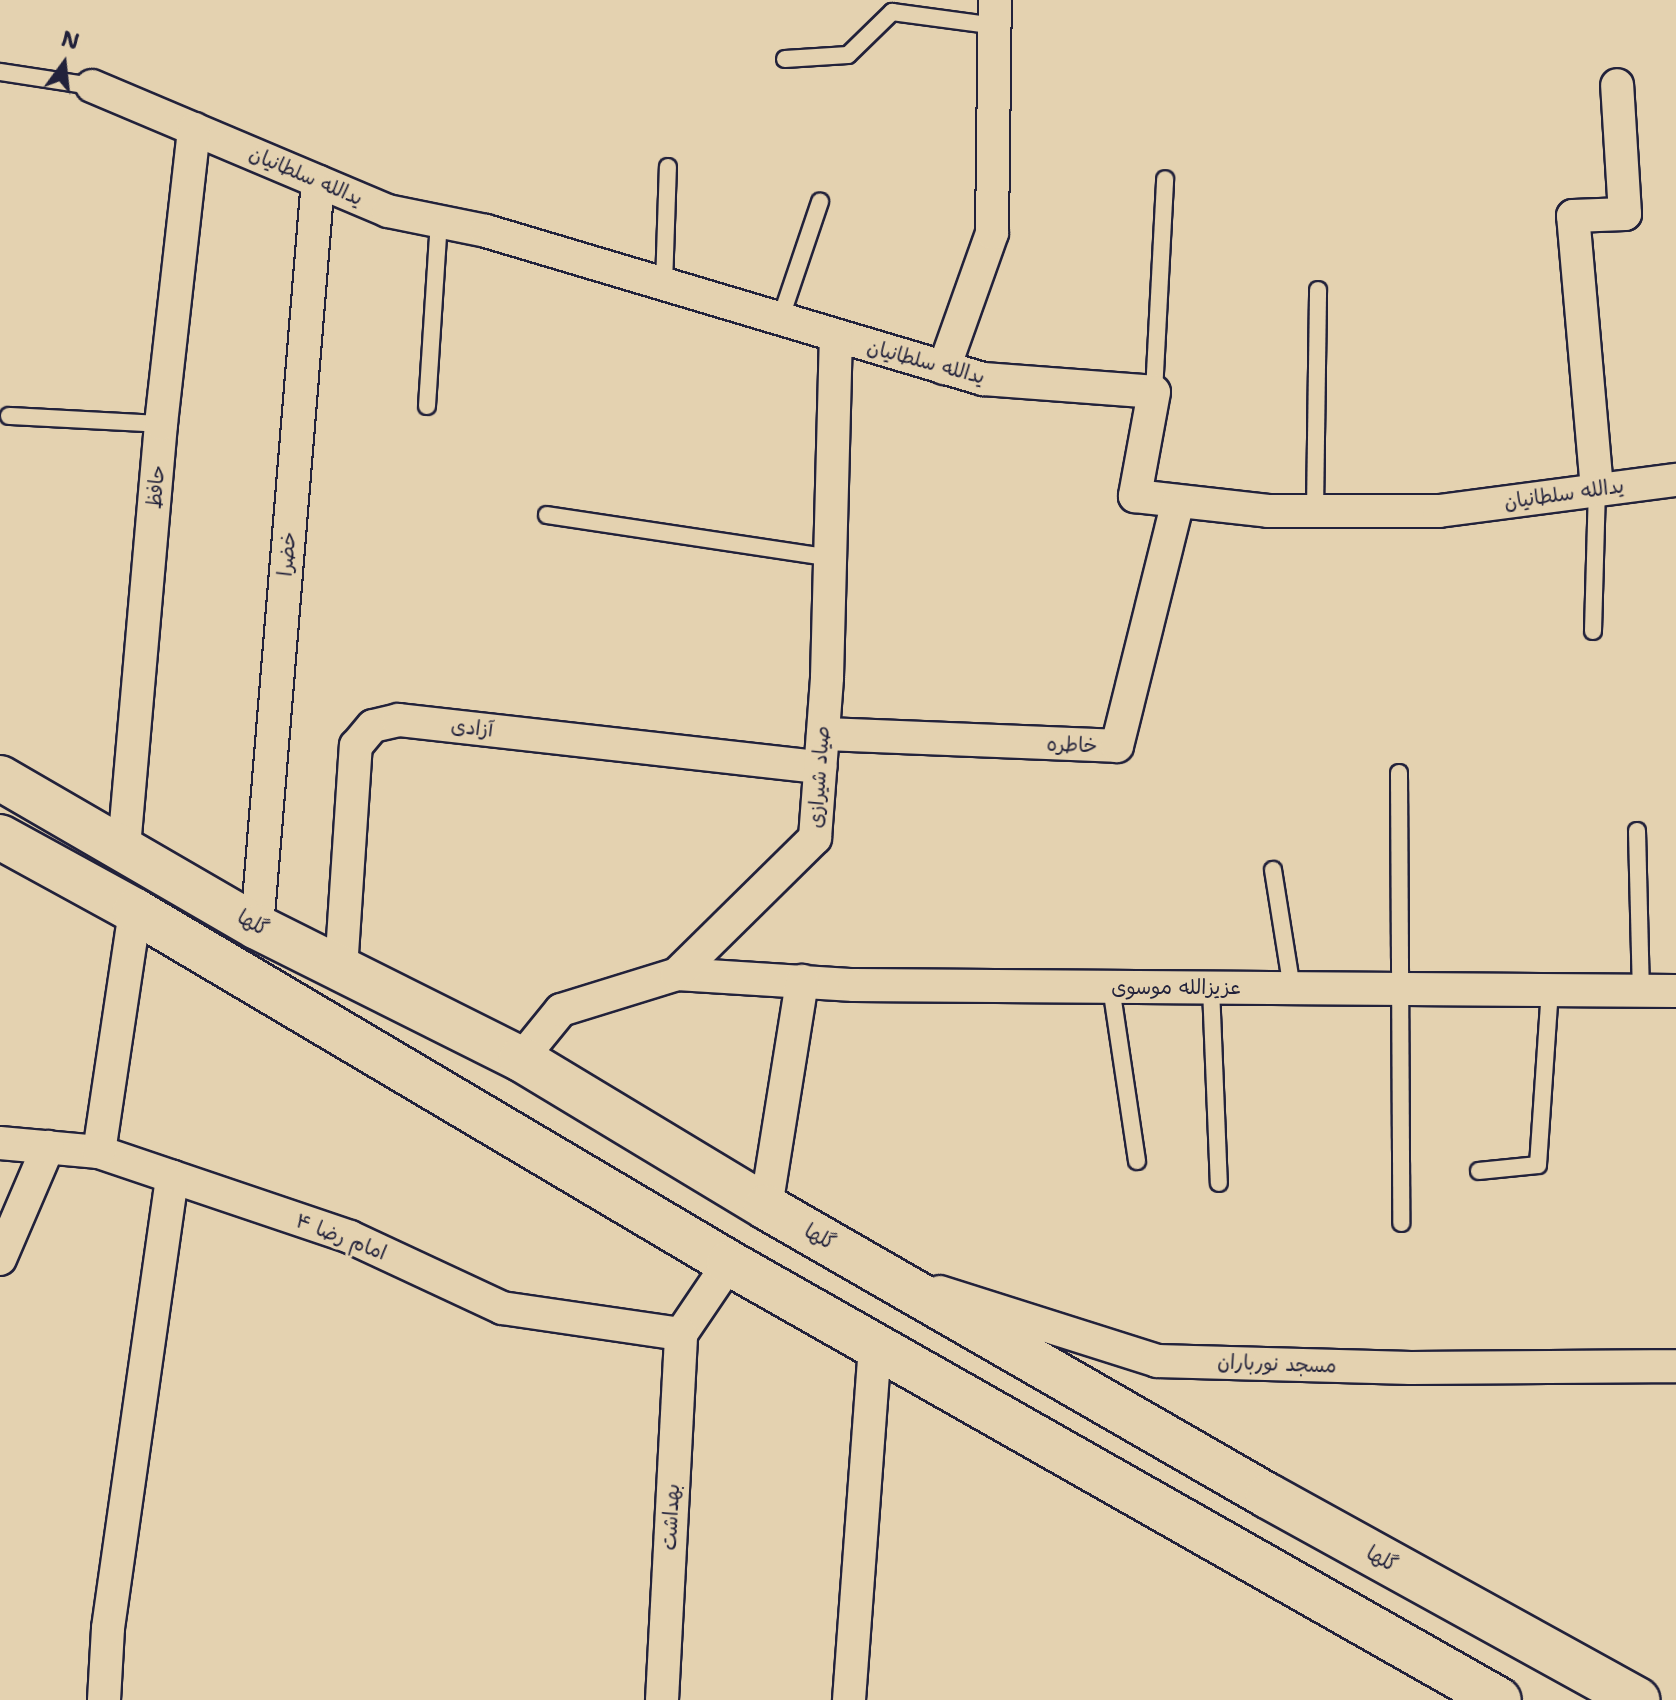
<!DOCTYPE html>
<meta charset="utf-8">
<style>
body{margin:0}
#map{position:relative;width:1676px;height:1700px;overflow:hidden;background:#e4d2b0;font-family:"Shantell Sans","Playpen Sans Arabic",sans-serif}
div>[style]{position:absolute}
.roads{filter:drop-shadow(2px 0 #22223b) drop-shadow(-2px 0 #22223b) drop-shadow(0 2px #22223b) drop-shadow(0 -2px #22223b)}
.service>*{height:16px;margin:-8px;padding:0 8px;transform-origin:8px;border-radius:8px;background:#e4d2b0}
.minor>*{height:32px;margin:-16px;padding:0 16px;transform-origin:16px;border-radius:16px;background:#e4d2b0}
.secondary>*{height:44px;margin:-22px;padding:0 22px;transform-origin:22px;border-radius:22px;background:#e4d2b0}
span{translate:-50% -50%;white-space:nowrap;text-align:center;line-height:1.15;-webkit-text-stroke:6px #e4d2b0;paint-order:stroke}
.street-label{font-size:20px;color:#22223b}
.north{position:absolute;left:24px;top:24px;width:80px;height:80px;-webkit-text-stroke:6px #e4d2b0;paint-order:stroke;rotate:15deg;font-size:22px;font-weight:700;line-height:32px;text-align:center;color:#22223b}
.north::after{content:'';display:block;margin:auto;width:28px;height:36px;background:#22223b;clip-path:polygon(50% 0,100% 100%,50% 72%,0 100%)}
</style>
<div id="map">
<div class="roads">
<div class="service">
<i style="left:785px;top:59px;width:63px;rotate:-3.6deg"></i>
<i style="left:848px;top:55px;width:62px;rotate:-44.3deg"></i>
<i style="left:892px;top:12px;width:104px;rotate:7.7deg"></i>
<i style="left:0;top:72px;width:93px;rotate:8.7deg"></i>
<i style="left:664px;top:285px;width:118px;rotate:-88.1deg"></i>
<i style="left:780px;top:320px;width:125px;rotate:-71.3deg"></i>
<i style="left:1154px;top:392px;width:213px;rotate:-87deg"></i>
<i style="left:427px;top:406px;width:185px;rotate:-86.3deg"></i>
<i style="left:9px;top:416px;width:152px;rotate:3deg"></i>
<i style="left:1315px;top:510px;width:220px;rotate:-89.2deg"></i>
<i style="left:547px;top:515px;width:286px;rotate:8.6deg"></i>
<i style="left:1593px;top:631px;width:142px;rotate:-88.4deg"></i>
<i style="left:1399px;top:773px;width:450px;rotate:89.7deg"></i>
<i style="left:1637px;top:831px;width:159px;rotate:88.6deg"></i>
<i style="left:1273px;top:870px;width:120px;rotate:80.9deg"></i>
<i style="left:1111px;top:987px;width:176px;rotate:81.5deg"></i>
<i style="left:1211px;top:988px;width:195px;rotate:87.7deg"></i>
<i style="left:1479px;top:1171px;width:59px;rotate:-5.8deg"></i>
<i style="left:1538px;top:1165px;width:175px;rotate:-86.1deg"></i>
</div>
<div class="minor">
<i style="left:92px;top:86px;width:321px;rotate:22.9deg"></i>
<i style="left:388px;top:211px;width:100px;rotate:11.5deg"></i>
<i style="left:486px;top:231px;width:519px;rotate:16.58deg"></i>
<i style="left:983px;top:379px;width:171px;rotate:4.3deg"></i>
<i style="left:1154px;top:392px;width:106px;rotate:100.4deg"></i>
<i style="left:1135px;top:496px;width:134px;rotate:6.4deg"></i>
<i style="left:1268px;top:511px;width:171px"></i>
<i style="left:1439px;top:511px;width:239px;rotate:-7.5deg"></i>
<i style="left:944px;top:368px;width:143px;rotate:-70.4deg"></i>
<i style="left:992px;top:233px;width:233px;rotate:-89.3deg"></i>
<i style="left:1597px;top:489px;width:274px;rotate:-95deg"></i>
<i style="left:1573px;top:216px;width:52px;rotate:-2.2deg"></i>
<i style="left:1625px;top:214px;width:129px;rotate:-93.5deg"></i>
<i style="left:823px;top:734px;width:294px;rotate:2.3deg"></i>
<i style="left:1117px;top:746px;width:252px;rotate:-76deg"></i>
<i style="left:124px;top:847px;width:425px;rotate:-85deg"></i>
<i style="left:161px;top:424px;width:297px;rotate:-83.6deg"></i>
<i style="left:257px;top:927px;width:748px;rotate:-85.33deg"></i>
<i style="left:341px;top:969px;width:224px;rotate:-86.2deg"></i>
<i style="left:356px;top:746px;width:26px;rotate:-50deg"></i>
<i style="left:373px;top:726px;width:26px;rotate:-13deg"></i>
<i style="left:398px;top:720px;width:425px;rotate:6.4deg"></i>
<i style="left:677px;top:974px;width:177px;rotate:3.6deg"></i>
<i style="left:854px;top:985px;width:822px;rotate:0.42deg"></i>
<i style="left:521px;top:1059px;width:63px;rotate:-50.8deg"></i>
<i style="left:561px;top:1010px;width:121px;rotate:-17.2deg"></i>
<i style="left:677px;top:974px;width:194px;rotate:-44.6deg"></i>
<i style="left:815px;top:838px;width:161px;rotate:-85.7deg"></i>
<i style="left:827px;top:677px;width:340px;rotate:-88.5deg"></i>
<i style="left:0;top:1143px;width:99px;rotate:5.2deg"></i>
<i style="left:99px;top:1152px;width:265px;rotate:18.7deg"></i>
<i style="left:350px;top:1237px;width:168px;rotate:25deg"></i>
<i style="left:502px;top:1308px;width:181px;rotate:8.3deg"></i>
<i style="left:99px;top:1152px;width:244px;rotate:-81.5deg"></i>
<i style="left:766px;top:1207px;width:229px;rotate:-80.9deg"></i>
<i style="left:0;top:1259px;width:122px;rotate:-66.8deg"></i>
<i style="left:940px;top:1292px;width:228px;rotate:17.6deg"></i>
<i style="left:1157px;top:1361px;width:254px;rotate:1.6deg"></i>
<i style="left:1411px;top:1368px;width:265px;rotate:-0.4deg"></i>
<i style="left:681px;top:1334px;width:86px;rotate:-55.9deg"></i>
<i style="left:104px;top:1700px;width:72px;rotate:-86.8deg"></i>
<i style="left:108px;top:1628px;width:456px;rotate:-81.9deg"></i>
<i style="left:662px;top:1700px;width:366px;rotate:-87deg"></i>
<i style="left:849px;top:1700px;width:355px;rotate:-85.8deg"></i>
</div>
<div class="secondary">
<i style="left:0;top:778px;width:297px;rotate:30.1deg"></i>
<i style="left:257px;top:927px;width:295px;rotate:26.6deg"></i>
<i style="left:521px;top:1059px;width:286px;rotate:31.1deg"></i>
<i style="left:766px;top:1207px;width:579px;rotate:29.93deg"></i>
<i style="left:1268px;top:1496px;width:422px;rotate:28.9deg"></i>
<i style="left:0;top:837px;width:154px;rotate:28.7deg"></i>
<i style="left:135px;top:911px;width:690px;rotate:30.65deg"></i>
<i style="left:729px;top:1263px;width:885px;rotate:29.58deg"></i>
</div>
</div>
<div class="street-label">
<span style="left:306px;top:176px;rotate:23deg">یدالله سلطانیان</span>
<span style="left:926px;top:362px;rotate:15deg">یدالله سلطانیان</span>
<span style="left:156px;top:487px;rotate:-85deg">حافظ</span>
<span style="left:1564px;top:494px;rotate:-8deg">یدالله سلطانیان</span>
<span style="left:287px;top:554px;rotate:-85deg">خضرا</span>
<span style="left:472px;top:728px;rotate:6deg">آزادی</span>
<span style="left:1072px;top:745px;rotate:2deg">خاطره</span>
<span style="left:819px;top:777px;rotate:-86deg">صیاد شیرازی</span>
<span style="left:253px;top:923px;rotate:29deg">گلها</span>
<span style="left:1176px;top:987px">عزیزالله موسوی</span>
<span style="left:341px;top:1237px;rotate:21deg">امام رضا ۴</span>
<span style="left:820px;top:1237px;rotate:29deg">گلها</span>
<span style="left:1277px;top:1364px;rotate:2deg">مسجد نورباران</span>
<span style="left:671px;top:1517px;rotate:-87deg">بهداشت</span>
<span style="left:1382px;top:1559px;rotate:29deg">گلها</span>
</div>
<div class="north">N</div>
</div>
